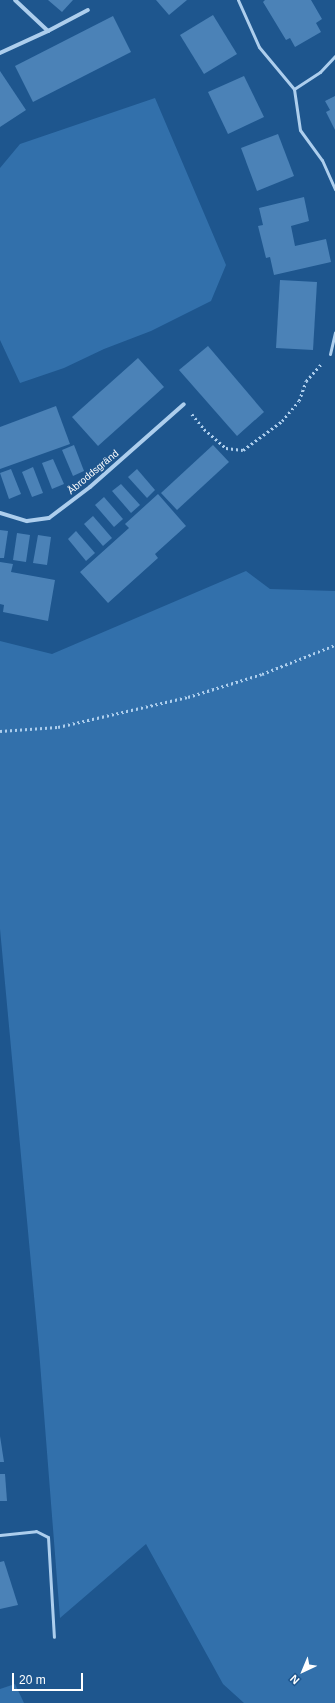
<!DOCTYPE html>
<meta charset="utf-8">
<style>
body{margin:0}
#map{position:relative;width:335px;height:1703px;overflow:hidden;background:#1e568e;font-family:Helvetica,sans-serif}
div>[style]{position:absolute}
.green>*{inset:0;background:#3270ab}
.building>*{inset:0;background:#4b82b7}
.path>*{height:2.5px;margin-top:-1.25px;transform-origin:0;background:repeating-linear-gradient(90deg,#adceed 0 2px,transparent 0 5px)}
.lane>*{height:3px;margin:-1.5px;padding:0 1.5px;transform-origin:1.5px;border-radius:1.5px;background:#adceed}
.street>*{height:4px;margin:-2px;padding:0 2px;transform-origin:2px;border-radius:2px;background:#adceed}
span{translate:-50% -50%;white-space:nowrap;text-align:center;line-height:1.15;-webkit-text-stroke:3.5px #1e568e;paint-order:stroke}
.street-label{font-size:10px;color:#fff}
.north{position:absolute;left:283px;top:1651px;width:40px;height:40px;-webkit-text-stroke:3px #1e568e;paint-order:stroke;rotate:224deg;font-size:11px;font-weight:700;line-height:16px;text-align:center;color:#fff}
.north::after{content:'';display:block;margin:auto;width:14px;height:18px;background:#fff;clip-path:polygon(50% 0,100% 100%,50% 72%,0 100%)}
.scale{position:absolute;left:12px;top:1673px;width:71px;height:18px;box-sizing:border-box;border:2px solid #fff;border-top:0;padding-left:5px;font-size:12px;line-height:14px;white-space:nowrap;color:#fff;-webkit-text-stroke:3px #1e568e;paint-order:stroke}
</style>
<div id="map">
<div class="green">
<i style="clip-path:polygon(155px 98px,226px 265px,211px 301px,151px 331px,104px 349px,64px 368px,20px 383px,0 340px,0 168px,20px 144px)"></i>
<i style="clip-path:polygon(246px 571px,270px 589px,335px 591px,335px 1703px,244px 1703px,223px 1684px,146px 1544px,60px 1618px,39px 1350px,0 929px,0 641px,52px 654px)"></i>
<i style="clip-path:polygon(15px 1684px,24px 1703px,0 1703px,0 1689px)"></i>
</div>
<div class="building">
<i style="clip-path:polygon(48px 0,73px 0,62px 12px)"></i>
<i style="clip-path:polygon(156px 0,187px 0,169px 15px)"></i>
<i style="clip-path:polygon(265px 0,311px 0,322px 19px,316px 23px,321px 32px,295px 47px,290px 38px,286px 40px,263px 2px)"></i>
<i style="clip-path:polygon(213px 15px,237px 54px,204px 74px,180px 35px)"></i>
<i style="clip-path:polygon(113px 16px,131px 52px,33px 102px,15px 66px)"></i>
<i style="clip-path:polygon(0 71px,26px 110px,0 127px)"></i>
<i style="clip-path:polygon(244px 76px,264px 117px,228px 134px,208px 92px)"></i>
<i style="clip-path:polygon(335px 96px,335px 130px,326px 112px,330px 110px,325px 101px)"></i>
<i style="clip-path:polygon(278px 134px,294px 176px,257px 191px,241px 148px)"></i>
<i style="clip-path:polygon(304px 197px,309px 221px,291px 226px,295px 246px,326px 239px,331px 262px,274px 275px,270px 257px,266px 258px,258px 226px,263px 225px,259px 208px)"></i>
<i style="clip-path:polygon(280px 280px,317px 282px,313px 350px,276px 348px)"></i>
<i style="clip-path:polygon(208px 346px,264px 412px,237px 436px,179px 370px)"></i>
<i style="clip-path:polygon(138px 358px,164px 387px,98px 446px,72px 417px)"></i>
<i style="clip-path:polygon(56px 406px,70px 444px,0 469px,0 427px)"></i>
<i style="clip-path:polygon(74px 445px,84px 471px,73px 476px,62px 450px)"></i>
<i style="clip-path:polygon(213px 445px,229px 462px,177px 510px,161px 493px)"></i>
<i style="clip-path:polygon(53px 459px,64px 484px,52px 489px,42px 463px)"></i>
<i style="clip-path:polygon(33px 467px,43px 493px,32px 497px,22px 472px)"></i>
<i style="clip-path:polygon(11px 469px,21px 494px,9px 499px,0 473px)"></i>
<i style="clip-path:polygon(137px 469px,155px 490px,147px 498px,128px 477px)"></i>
<i style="clip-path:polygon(121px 484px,140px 505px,131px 513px,112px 491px)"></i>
<i style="clip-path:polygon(158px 494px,186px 526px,155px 554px,158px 558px,108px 603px,80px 572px,129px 528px,125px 524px)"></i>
<i style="clip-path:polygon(104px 497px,123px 519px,114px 527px,95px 505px)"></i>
<i style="clip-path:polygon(93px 516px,112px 538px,103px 546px,84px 524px)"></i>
<i style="clip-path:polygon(0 530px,8px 531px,4px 558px,0 558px)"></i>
<i style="clip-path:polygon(76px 531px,95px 553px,86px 561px,68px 539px)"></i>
<i style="clip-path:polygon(17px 533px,30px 535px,26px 562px,13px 560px)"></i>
<i style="clip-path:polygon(38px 535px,51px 537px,47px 565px,33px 563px)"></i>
<i style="clip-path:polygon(0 562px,13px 564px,11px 572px,55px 580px,48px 621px,3px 612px,4px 605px,0 604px)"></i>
<i style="clip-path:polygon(0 1436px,4px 1462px,0 1462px)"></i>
<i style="clip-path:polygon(0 1474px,5px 1474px,7px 1501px,0 1501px)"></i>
<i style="clip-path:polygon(4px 1561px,18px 1605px,0 1609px,0 1562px)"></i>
</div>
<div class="path">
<i style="left:192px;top:414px;width:19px;rotate:51deg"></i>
<i style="left:204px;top:429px;width:29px;rotate:41deg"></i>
<i style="left:226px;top:448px;width:17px;rotate:7deg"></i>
<i style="left:243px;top:450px;width:49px;rotate:-36.6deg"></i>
<i style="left:282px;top:421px;width:26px;rotate:-50deg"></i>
<i style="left:299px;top:401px;width:21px;rotate:-71deg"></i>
<i style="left:306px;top:381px;width:24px;rotate:-48deg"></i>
<i style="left:0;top:731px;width:58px;rotate:-3.9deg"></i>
<i style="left:58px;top:727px;width:133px;rotate:-13deg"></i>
<i style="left:188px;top:697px;width:77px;rotate:-17.3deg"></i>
<i style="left:262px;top:674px;width:79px;rotate:-21.7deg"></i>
</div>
<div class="lane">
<i style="left:238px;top:0;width:51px;rotate:65.9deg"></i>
<i style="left:259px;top:47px;width:55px;rotate:50.2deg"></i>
<i style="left:294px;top:89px;width:41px;rotate:81.7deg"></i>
<i style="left:300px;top:130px;width:37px;rotate:54deg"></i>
<i style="left:322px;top:160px;width:32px;rotate:66deg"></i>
<i style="left:294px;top:89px;width:31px;rotate:-33deg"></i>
<i style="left:320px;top:72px;width:22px;rotate:-47deg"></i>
<i style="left:330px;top:354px;width:22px;rotate:-77deg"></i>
<i style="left:0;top:1535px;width:36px;rotate:-6deg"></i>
<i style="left:36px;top:1531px;width:13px;rotate:27deg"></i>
<i style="left:48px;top:1537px;width:100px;rotate:86.6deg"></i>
</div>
<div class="street">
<i style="left:48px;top:31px;width:45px;rotate:-27.7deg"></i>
<i style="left:0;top:53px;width:53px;rotate:-24.6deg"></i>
<i style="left:48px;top:31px;width:45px;rotate:-136.8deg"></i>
<i style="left:0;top:513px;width:28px;rotate:17deg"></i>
<i style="left:27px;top:521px;width:22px;rotate:-8deg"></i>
<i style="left:49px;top:518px;width:51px;rotate:-37.1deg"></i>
<i style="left:90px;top:487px;width:125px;rotate:-41.4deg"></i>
</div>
<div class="street-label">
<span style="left:93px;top:472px;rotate:-40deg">Åbroddsgränd</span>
</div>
<div class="north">N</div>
<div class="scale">20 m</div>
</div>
